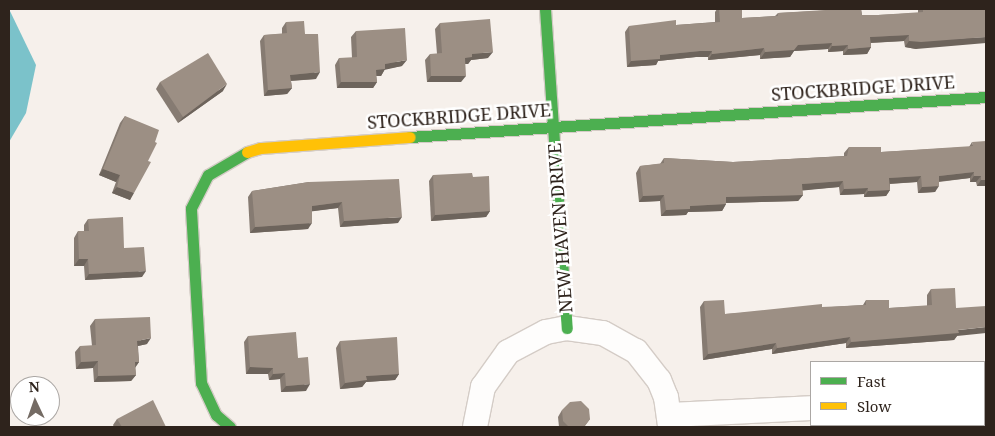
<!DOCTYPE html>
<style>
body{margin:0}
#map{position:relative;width:995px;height:436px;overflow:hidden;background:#f6f0eb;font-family:"Noto Serif",serif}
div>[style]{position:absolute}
.water>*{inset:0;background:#7bc2ca}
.roads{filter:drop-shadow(1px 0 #d4ccc6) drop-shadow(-1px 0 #d4ccc6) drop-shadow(0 1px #d4ccc6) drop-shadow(0 -1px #d4ccc6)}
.street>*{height:24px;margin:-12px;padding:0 12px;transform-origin:12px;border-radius:12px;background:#fefdfc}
.fast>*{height:11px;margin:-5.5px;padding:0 5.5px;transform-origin:5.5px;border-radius:5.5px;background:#4caf50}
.slow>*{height:11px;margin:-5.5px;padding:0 5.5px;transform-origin:5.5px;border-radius:5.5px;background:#ffc107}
.wall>*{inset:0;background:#867b72}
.shaded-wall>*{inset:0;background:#6d645c}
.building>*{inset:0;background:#9c8f84}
span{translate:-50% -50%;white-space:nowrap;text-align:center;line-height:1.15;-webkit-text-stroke:5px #fff;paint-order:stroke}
.street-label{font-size:18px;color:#2e231c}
.frame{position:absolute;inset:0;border:10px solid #2e231c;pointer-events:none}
.legend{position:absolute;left:810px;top:361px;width:175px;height:65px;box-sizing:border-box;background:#fff;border:1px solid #aba7a4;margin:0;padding:6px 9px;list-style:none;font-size:15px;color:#2e231c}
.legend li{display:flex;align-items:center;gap:10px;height:25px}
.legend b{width:25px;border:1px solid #aba7a4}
.north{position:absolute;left:10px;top:376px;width:50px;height:50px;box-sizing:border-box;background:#fff;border:1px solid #aba7a4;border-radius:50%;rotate:357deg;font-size:14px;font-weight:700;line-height:20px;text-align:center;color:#2e231c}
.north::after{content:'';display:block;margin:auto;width:18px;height:22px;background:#746b64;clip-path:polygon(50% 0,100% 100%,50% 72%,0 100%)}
</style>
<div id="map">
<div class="water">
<i style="clip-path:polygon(9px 9px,36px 65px,26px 113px,9px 142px)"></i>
</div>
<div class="roads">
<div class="street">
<i style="left:984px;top:398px;width:2px;rotate:-27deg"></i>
<i style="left:670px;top:415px;width:141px;rotate:-2.8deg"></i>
<i style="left:944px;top:425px;width:2px;rotate:63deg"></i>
<i style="left:475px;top:427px;width:41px;rotate:-78.7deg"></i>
<i style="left:483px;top:387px;width:43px;rotate:-54.5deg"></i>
<i style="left:508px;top:352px;width:43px;rotate:-27.8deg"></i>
<i style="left:546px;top:332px;width:21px;rotate:-11deg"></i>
<i style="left:567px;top:328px;width:36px;rotate:8deg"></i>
<i style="left:603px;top:333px;width:38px;rotate:29deg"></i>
<i style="left:636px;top:351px;width:37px;rotate:52deg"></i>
<i style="left:659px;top:380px;width:18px;rotate:68deg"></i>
<i style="left:666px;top:397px;width:30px;rotate:82deg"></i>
</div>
<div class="fast">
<i style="left:545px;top:9px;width:320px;rotate:86.1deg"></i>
<i style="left:410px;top:137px;width:577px;rotate:-3.97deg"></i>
<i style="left:230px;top:427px;width:18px;rotate:-139deg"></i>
<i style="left:216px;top:415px;width:35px;rotate:-115deg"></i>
<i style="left:201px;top:383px;width:175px;rotate:-93.3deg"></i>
<i style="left:191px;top:208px;width:37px;rotate:-63deg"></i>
<i style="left:208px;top:175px;width:45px;rotate:-30.5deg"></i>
</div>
<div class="slow">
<i style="left:247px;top:152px;width:14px;rotate:-17deg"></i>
<i style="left:260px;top:148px;width:150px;rotate:-4.2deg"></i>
</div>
</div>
<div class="wall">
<i style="clip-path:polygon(717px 9px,742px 9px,742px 18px,775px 16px,778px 13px,837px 10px,837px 9px,861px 9px,862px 15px,878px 15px,918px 13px,918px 9px,986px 9px,916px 49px,905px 47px,904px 41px,871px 43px,871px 47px,867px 54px,843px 55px,843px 51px,828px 52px,828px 49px,794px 51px,790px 57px,760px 59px,760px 55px,708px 60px,708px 57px,696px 57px,658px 61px,656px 65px,627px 67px,625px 32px,629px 26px,676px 25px,715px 22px,715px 12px)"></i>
<i style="clip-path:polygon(286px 22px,305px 34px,316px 79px,291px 81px,292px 88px,287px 94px,264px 96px,260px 41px,264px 35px,282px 34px,282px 28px)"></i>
<i style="clip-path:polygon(440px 23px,488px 58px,471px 60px,468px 64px,465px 64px,461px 82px,427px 82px,425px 60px,430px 54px,437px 54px,435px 29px)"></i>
<i style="clip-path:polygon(356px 31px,402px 66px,385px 69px,381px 76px,376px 76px,377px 82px,373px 88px,337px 88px,335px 65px,339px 58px,352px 58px,351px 37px)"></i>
<i style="clip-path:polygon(160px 82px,223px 91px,178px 123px,156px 89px)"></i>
<i style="clip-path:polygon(125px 116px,148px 161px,130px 200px,112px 193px,116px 182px,99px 175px,120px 123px)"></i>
<i style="clip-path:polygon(972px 142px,986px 186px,977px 186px,976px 182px,970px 182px,970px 178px,939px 182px,935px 192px,918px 193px,917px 182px,890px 184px,890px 190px,886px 196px,864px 197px,864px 194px,840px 195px,839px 187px,802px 190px,803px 195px,798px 201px,726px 203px,726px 204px,722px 211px,688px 212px,686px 215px,661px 216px,660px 201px,639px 202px,636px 173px,640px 166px,660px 164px,664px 158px,733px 162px,844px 156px,844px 153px,849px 147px,881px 152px,969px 147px)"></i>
<i style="clip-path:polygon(433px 175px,473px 177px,490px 211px,486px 217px,431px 221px,429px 181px)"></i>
<i style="clip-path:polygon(309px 182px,398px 223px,340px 227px,338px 208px,312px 211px,308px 229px,250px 233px,248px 197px,252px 191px)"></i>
<i style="clip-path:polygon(88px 219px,124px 248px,142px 277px,85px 280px,84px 266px,74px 266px,74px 238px,78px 231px,84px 231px,84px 225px)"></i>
<i style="clip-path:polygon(931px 289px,957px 336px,954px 340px,846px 348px,846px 343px,772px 354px,772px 349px,703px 360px,700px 307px,704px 301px,725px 314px,863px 305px,866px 300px,889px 308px,927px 306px,927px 295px)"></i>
<i style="clip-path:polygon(95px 319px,147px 344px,138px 346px,139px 362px,135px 367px,136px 375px,131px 381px,94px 382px,93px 368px,76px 369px,75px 352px,80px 346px,92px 346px,90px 326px)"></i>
<i style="clip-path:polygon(248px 336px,298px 358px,306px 391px,281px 392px,280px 379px,269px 380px,268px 374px,246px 374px,244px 342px)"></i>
<i style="clip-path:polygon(340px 341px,399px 374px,395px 380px,366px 382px,362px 387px,340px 389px,336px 348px)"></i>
<i style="clip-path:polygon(562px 410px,590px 419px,584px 427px,559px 427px,558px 417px)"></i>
<i style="clip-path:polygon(117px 419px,166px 427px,114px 427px,113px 425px)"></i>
</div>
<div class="shaded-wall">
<i style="clip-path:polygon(909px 35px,904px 41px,866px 43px,870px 37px)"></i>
<i style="clip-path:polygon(986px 37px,986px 43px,916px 49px,905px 47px,909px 41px)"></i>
<i style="clip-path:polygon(832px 43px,828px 49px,794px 51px,790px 57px,760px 59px,765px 52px,798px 45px)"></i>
<i style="clip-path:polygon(848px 45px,843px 51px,828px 52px,832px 46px)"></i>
<i style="clip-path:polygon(871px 47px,867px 54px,843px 55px,848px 49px)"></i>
<i style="clip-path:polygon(764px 48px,760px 55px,708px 60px,712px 54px)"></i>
<i style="clip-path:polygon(700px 51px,712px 51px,708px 57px,696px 57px,658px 61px,656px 65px,627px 67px,631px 61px,660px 55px)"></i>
<i style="clip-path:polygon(493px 52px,488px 58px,471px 60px,468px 64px,460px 64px,465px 58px,472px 54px)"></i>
<i style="clip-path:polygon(407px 60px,402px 66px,384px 70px,385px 69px,381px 76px,372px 76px,376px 70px,385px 64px)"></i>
<i style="clip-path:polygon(320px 72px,316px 79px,286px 81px,290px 75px)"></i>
<i style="clip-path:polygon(431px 76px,466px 76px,461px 82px,427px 82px)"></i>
<i style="clip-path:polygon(341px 82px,377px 82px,373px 88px,337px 88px)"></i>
<i style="clip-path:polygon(227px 84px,223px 91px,178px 123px,183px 117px)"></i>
<i style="clip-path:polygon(292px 88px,287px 94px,264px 96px,268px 90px)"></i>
<i style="clip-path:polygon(103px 169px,120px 175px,116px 182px,99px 175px)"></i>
<i style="clip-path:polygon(974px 172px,970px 178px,934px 182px,939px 176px)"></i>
<i style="clip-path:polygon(921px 176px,917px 182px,885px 184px,889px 178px)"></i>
<i style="clip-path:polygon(974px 176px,981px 176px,976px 182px,970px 182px)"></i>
<i style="clip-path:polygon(981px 180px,986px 180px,986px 186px,977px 186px)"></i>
<i style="clip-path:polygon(843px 181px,839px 187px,798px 191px,802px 184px)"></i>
<i style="clip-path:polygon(939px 186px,935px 192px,918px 193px,922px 187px)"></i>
<i style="clip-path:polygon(117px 187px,134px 193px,130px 200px,112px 193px)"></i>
<i style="clip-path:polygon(868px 188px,864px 194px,840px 195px,844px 189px)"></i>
<i style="clip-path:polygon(890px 190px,886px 196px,864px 197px,868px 191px)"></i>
<i style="clip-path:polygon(664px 195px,660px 201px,639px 202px,643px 196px)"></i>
<i style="clip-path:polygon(803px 195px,798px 201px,722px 203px,726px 197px)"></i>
<i style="clip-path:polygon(342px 202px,338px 208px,307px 212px,312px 206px)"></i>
<i style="clip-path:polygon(726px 204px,722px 211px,688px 212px,686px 215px,661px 216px,666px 210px,690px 206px)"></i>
<i style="clip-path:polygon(490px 211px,486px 217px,431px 221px,435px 215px)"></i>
<i style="clip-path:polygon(402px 217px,398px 223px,340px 227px,344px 221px)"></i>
<i style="clip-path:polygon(312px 223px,308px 229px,250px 233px,255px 227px)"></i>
<i style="clip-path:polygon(79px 259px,88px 259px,84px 266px,74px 266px)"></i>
<i style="clip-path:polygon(146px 271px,142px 277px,85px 280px,89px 274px)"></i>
<i style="clip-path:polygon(986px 327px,986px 333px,957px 336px,954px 340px,846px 348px,851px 342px)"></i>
<i style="clip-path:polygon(850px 337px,846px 343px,772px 354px,777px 348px)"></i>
<i style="clip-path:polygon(151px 338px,147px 344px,133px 347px,137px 341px)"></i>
<i style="clip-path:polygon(776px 343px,772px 349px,703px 360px,708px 354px)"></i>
<i style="clip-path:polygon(98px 361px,93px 368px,76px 369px,81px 362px)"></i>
<i style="clip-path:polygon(135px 362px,139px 362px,135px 368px)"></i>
<i style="clip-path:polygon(250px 367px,273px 368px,268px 374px,246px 374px)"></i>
<i style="clip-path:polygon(285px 373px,280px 379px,269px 380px,273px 374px)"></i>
<i style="clip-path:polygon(399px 374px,395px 380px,366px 382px,362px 387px,340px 389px,345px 383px,366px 376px)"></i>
<i style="clip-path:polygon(136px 375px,131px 381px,94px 382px,98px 376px)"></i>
<i style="clip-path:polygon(310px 384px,306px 391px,281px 392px,286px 386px)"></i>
</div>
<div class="building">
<i style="clip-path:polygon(719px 9px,742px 9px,742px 18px,778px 16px,778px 13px,841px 9px,861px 9px,862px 15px,878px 15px,923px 12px,923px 9px,986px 9px,986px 37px,921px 42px,909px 41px,909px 35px,870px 37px,871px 47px,848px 49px,848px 45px,832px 46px,832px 43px,798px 45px,794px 50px,765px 52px,764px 48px,712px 54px,712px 51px,700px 51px,660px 55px,660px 59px,631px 61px,629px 26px,676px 20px,676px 25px,720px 22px)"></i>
<i style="clip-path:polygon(490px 19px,493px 52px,472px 54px,472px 57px,465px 58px,466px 76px,431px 76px,430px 54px,442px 53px,440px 23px)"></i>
<i style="clip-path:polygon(304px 21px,305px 34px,318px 34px,320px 72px,290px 75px,292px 88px,268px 90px,264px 35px,287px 33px,286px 22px)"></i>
<i style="clip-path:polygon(405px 28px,407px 60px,385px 64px,385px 69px,376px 70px,377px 82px,341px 82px,339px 58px,357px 57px,356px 31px)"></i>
<i style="clip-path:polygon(208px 53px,227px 84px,183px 117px,160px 82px)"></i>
<i style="clip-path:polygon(125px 116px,159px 130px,155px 142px,157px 143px,148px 161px,151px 162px,134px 193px,117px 187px,120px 175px,103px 169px)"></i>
<i style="clip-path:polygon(986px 141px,986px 180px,981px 180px,981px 176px,974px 176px,974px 172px,939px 176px,939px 186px,922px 187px,921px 176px,889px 178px,890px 190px,868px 191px,868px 188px,844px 189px,843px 181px,802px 184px,803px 195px,726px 197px,726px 204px,690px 206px,690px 209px,666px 210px,664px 195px,643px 196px,640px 166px,664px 163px,664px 158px,733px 162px,847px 156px,849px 147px,881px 147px,881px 152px,973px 146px,972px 142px)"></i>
<i style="clip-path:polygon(472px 173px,473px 177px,489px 176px,490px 211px,435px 215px,433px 175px)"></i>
<i style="clip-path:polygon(399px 179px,402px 217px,344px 221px,342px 202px,312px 206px,312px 223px,255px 227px,252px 191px,309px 182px)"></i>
<i style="clip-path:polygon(123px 217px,124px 248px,144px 247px,146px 271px,89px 274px,88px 259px,79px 259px,78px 231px,89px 231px,88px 219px)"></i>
<i style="clip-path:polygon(955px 288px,956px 308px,986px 306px,986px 327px,958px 330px,959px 333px,851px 342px,850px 337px,777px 348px,776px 343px,708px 354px,704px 301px,724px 300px,725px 314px,822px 304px,822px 307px,866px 305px,866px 300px,889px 300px,889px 308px,932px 305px,931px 289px)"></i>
<i style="clip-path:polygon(150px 317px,151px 338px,137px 341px,139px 362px,135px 362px,136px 375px,98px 376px,98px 361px,81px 362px,80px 346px,96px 345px,95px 319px)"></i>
<i style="clip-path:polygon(296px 332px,298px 358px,308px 357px,310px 384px,286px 386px,285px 373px,273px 374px,273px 368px,250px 367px,248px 336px)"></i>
<i style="clip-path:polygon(397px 337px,399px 374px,366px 376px,367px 380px,345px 383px,340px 341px)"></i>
<i style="clip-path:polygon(153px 400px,166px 427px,122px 427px,117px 419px)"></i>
<i style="clip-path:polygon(581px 401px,589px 409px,590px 419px,584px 427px,569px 427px,563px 421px,562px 410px,570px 402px)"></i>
</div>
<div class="street-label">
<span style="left:863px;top:88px;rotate:-4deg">STOCKBRIDGE DRIVE</span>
<span style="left:459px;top:116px;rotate:-4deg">STOCKBRIDGE DRIVE</span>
<span style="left:560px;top:228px;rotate:-94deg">NEW HAVEN DRIVE</span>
</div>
<div class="frame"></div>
<ul class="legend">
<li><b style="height:6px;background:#4caf50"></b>Fast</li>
<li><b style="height:6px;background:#ffc107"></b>Slow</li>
</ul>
<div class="north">N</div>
</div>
